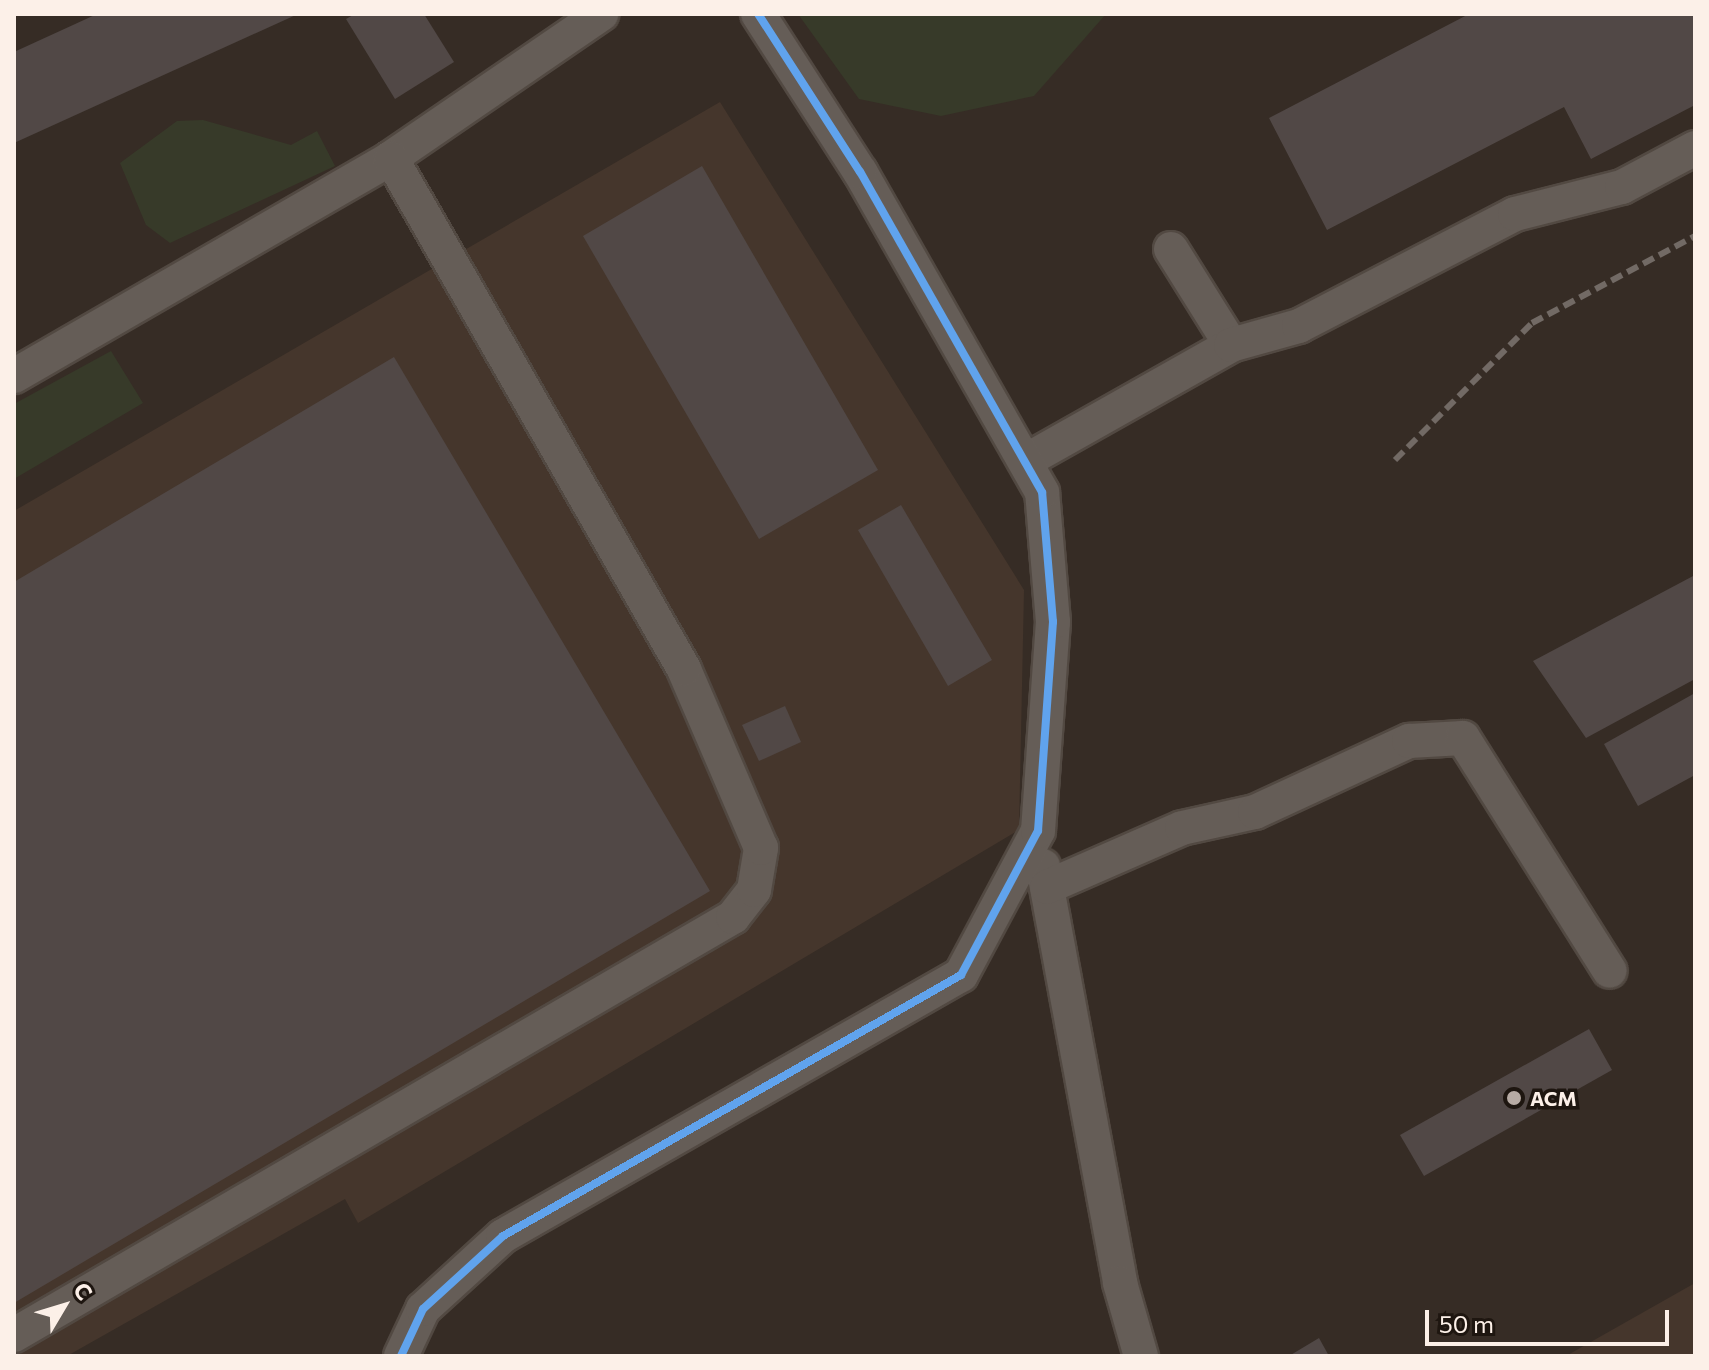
<!DOCTYPE html>
<meta charset="utf-8">
<style>
body{margin:0}
#map{position:relative;width:1709px;height:1370px;overflow:hidden;background:#362c25;font-family:Commissioner,sans-serif}
div>[style]{position:absolute}
.industrial>*{inset:0;background:#45362c}
.green>*{inset:0;background:#373a29}
.building>*{inset:0;background:#514846}
.roads{filter:drop-shadow(2px 0 #524942) drop-shadow(-2px 0 #524942) drop-shadow(0 2px #524942) drop-shadow(0 -2px #524942)}
.minor>*{height:34px;margin:-17px;padding:0 17px;transform-origin:17px;border-radius:17px;background:#655d57}
.rail>*{height:6px;margin-top:-3px;transform-origin:0;background:repeating-linear-gradient(90deg,#726a65 0 12px,transparent 0 18px)}
.cycleway>*{height:8px;margin:-4px;padding:0 4px;transform-origin:4px;border-radius:4px;background:#60a3ed}
.dots>*{width:22px;height:22px;translate:-50% -50%;box-sizing:border-box;border:4px solid #1e1610;border-radius:50%}
span{translate:-50% -50%;white-space:nowrap;text-align:center;line-height:1.15;-webkit-text-stroke:7px #1e1610;paint-order:stroke}
.poi-label{font-size:20px;color:#fcf0e8;font-weight:700}
.left{translate:0 -50%;text-align:left}
.frame{position:absolute;inset:0;border:16px solid #fcf0e8;pointer-events:none}
.north{position:absolute;left:24px;top:1266px;width:80px;height:80px;-webkit-text-stroke:6px #1e1610;paint-order:stroke;rotate:52deg;font-size:22px;font-weight:700;line-height:32px;text-align:center;color:#fcf0e8}
.north::after{content:'';display:block;margin:auto;width:28px;height:36px;background:#fcf0e8;clip-path:polygon(50% 0,100% 100%,50% 72%,0 100%)}
.scale{position:absolute;left:1425px;top:1310px;width:244px;height:36px;box-sizing:border-box;border:4px solid #fcf0e8;border-top:0;padding-left:10px;font-size:24px;line-height:28px;white-space:nowrap;color:#fcf0e8;-webkit-text-stroke:6px #1e1610;paint-order:stroke}
</style>
<div id="map">
<div class="industrial">
<i style="clip-path:polygon(720px 102px,1024px 590px,1019px 830px,358px 1223px,345px 1199px,67px 1356px,14px 1356px,14px 511px)"></i>
<i style="clip-path:polygon(1695px 1283px,1695px 1356px,1566px 1356px)"></i>
</div>
<div class="green">
<i style="clip-path:polygon(798px 14px,1106px 14px,1034px 96px,941px 116px,859px 99px)"></i>
<i style="clip-path:polygon(203px 120px,291px 145px,317px 131px,335px 166px,170px 243px,146px 225px,120px 163px,177px 121px)"></i>
<i style="clip-path:polygon(111px 351px,143px 403px,14px 479px,14px 404px)"></i>
</div>
<div class="building">
<i style="clip-path:polygon(97px 14px,298px 14px,14px 143px,14px 52px)"></i>
<i style="clip-path:polygon(355px 14px,424px 14px,454px 62px,395px 99px,346px 19px)"></i>
<i style="clip-path:polygon(1469px 14px,1695px 14px,1695px 105px,1591px 159px,1564px 107px,1327px 230px,1269px 118px)"></i>
<i style="clip-path:polygon(702px 166px,878px 470px,759px 539px,583px 236px)"></i>
<i style="clip-path:polygon(394px 357px,710px 891px,14px 1303px,14px 582px)"></i>
<i style="clip-path:polygon(901px 505px,992px 660px,948px 686px,858px 530px)"></i>
<i style="clip-path:polygon(1695px 575px,1695px 679px,1586px 738px,1533px 661px)"></i>
<i style="clip-path:polygon(1695px 693px,1695px 775px,1638px 806px,1604px 744px)"></i>
<i style="clip-path:polygon(785px 706px,801px 742px,759px 761px,742px 725px)"></i>
<i style="clip-path:polygon(1589px 1029px,1612px 1070px,1424px 1176px,1400px 1135px)"></i>
<i style="clip-path:polygon(1319px 1338px,1329px 1356px,1289px 1356px)"></i>
</div>
<div class="roads">
<div class="minor">
<i style="left:1171px;top:249px;width:113px;rotate:58deg"></i>
<i style="left:14px;top:376px;width:435px;rotate:-30deg"></i>
<i style="left:391px;top:158px;width:255px;rotate:-34.4deg"></i>
<i style="left:1029px;top:459px;width:232px;rotate:-29.4deg"></i>
<i style="left:1231px;top:345px;width:71px;rotate:-15.6deg"></i>
<i style="left:1299px;top:326px;width:243px;rotate:-27.4deg"></i>
<i style="left:1515px;top:214px;width:110px;rotate:-14.2deg"></i>
<i style="left:1622px;top:187px;width:83px;rotate:-28.1deg"></i>
<i style="left:1043px;top:866px;width:424px;rotate:79.5deg"></i>
<i style="left:1120px;top:1283px;width:76px;rotate:74deg"></i>
<i style="left:1047px;top:887px;width:147px;rotate:-23.6deg"></i>
<i style="left:1182px;top:828px;width:75px;rotate:-12.4deg"></i>
<i style="left:1255px;top:812px;width:170px;rotate:-24.8deg"></i>
<i style="left:1409px;top:741px;width:54px;rotate:-3.2deg"></i>
<i style="left:1463px;top:738px;width:275px;rotate:57.8deg"></i>
<i style="left:14px;top:1335px;width:832px;rotate:-30.17deg"></i>
<i style="left:733px;top:917px;width:34px;rotate:-52deg"></i>
<i style="left:754px;top:890px;width:43px;rotate:-80.5deg"></i>
<i style="left:761px;top:848px;width:195px;rotate:-113.3deg"></i>
<i style="left:684px;top:669px;width:589px;rotate:-119.83deg"></i>
<i style="left:401px;top:1356px;width:52px;rotate:-64.9deg"></i>
<i style="left:423px;top:1309px;width:108px;rotate:-42.4deg"></i>
<i style="left:503px;top:1236px;width:527px;rotate:-29.68deg"></i>
<i style="left:961px;top:975px;width:163px;rotate:-61.9deg"></i>
<i style="left:1038px;top:831px;width:210px;rotate:-85.9deg"></i>
<i style="left:1053px;top:622px;width:130px;rotate:-94.8deg"></i>
<i style="left:1042px;top:492px;width:368px;rotate:-119.6deg"></i>
<i style="left:860px;top:172px;width:188px;rotate:-122.8deg"></i>
</div>
</div>
<div class="rail">
<i style="left:1395px;top:460px;width:194px;rotate:-45deg"></i>
<i style="left:1532px;top:323px;width:185px;rotate:-28.1deg"></i>
</div>
<div class="cycleway">
<i style="left:401px;top:1356px;width:52px;rotate:-64.9deg"></i>
<i style="left:423px;top:1309px;width:108px;rotate:-42.4deg"></i>
<i style="left:503px;top:1236px;width:527px;rotate:-29.68deg"></i>
<i style="left:961px;top:975px;width:163px;rotate:-61.9deg"></i>
<i style="left:1038px;top:831px;width:210px;rotate:-85.9deg"></i>
<i style="left:1053px;top:622px;width:130px;rotate:-94.8deg"></i>
<i style="left:1042px;top:492px;width:368px;rotate:-119.6deg"></i>
<i style="left:860px;top:172px;width:188px;rotate:-122.8deg"></i>
</div>
<div class="dots">
<i style="left:1514px;top:1098px;background:#b7aba4"></i>
</div>
<div class="poi-label">
<span class="left" style="left:1530px;top:1098px">АСМ</span>
</div>
<div class="frame"></div>
<div class="north">С</div>
<div class="scale">50 m</div>
</div>
